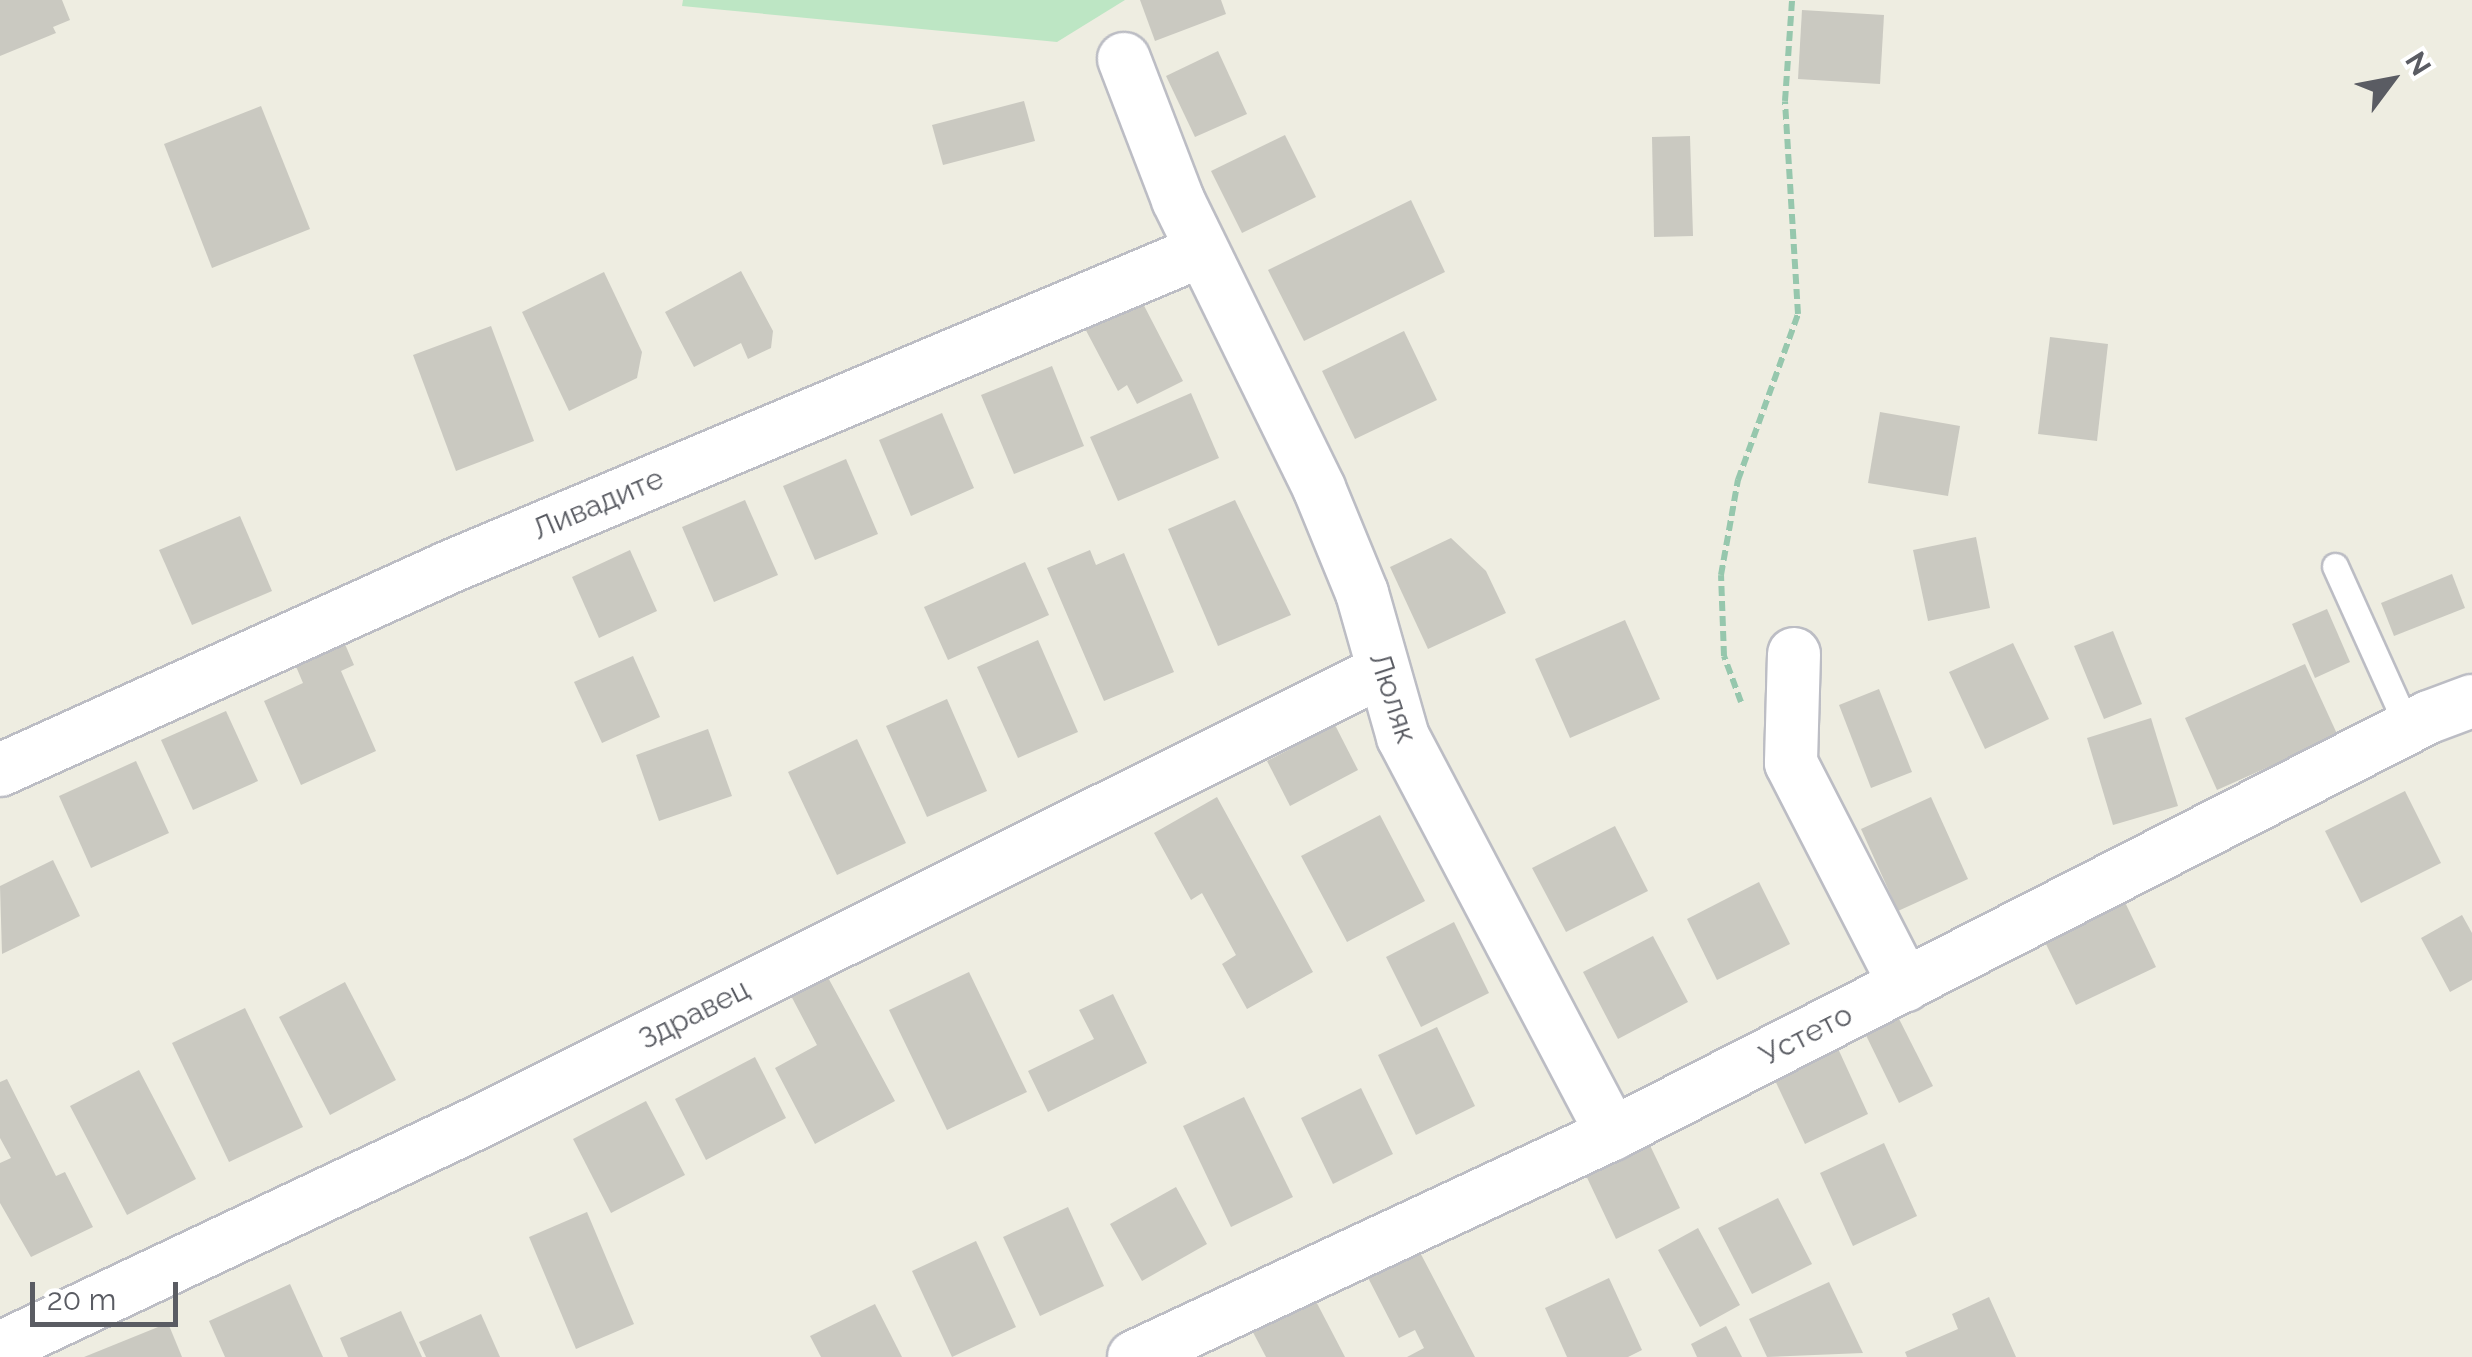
<!DOCTYPE html>
<meta charset="utf-8">
<style>
body{margin:0}
#map{position:relative;width:2472px;height:1357px;overflow:hidden;background:#eeede1;font-family:Raleway,sans-serif}
div>[style]{position:absolute}
.green>*{inset:0;background:#bde6c4}
.building>*{inset:0;background:#cac9c1}
.path>*{height:6px;margin-top:-3px;transform-origin:0;background:repeating-linear-gradient(90deg,#96c7ad 0 10px,transparent 0 15px)}
.roads{filter:drop-shadow(2px 0 #bcbdc4) drop-shadow(-2px 0 #bcbdc4) drop-shadow(0 2px #bcbdc4) drop-shadow(0 -2px #bcbdc4)}
.lane>*{height:25px;margin:-12.5px;padding:0 12.5px;transform-origin:12.5px;border-radius:12.5px;background:#fff}
.street>*{height:52px;margin:-26px;padding:0 26px;transform-origin:26px;border-radius:26px;background:#fff}
span{translate:-50% -50%;white-space:nowrap;text-align:center;line-height:1.15;-webkit-text-stroke:8px #fff;paint-order:stroke}
.street-label{font-size:30px;color:#5a5c63}
.north{position:absolute;left:2342px;top:30px;width:100px;height:100px;-webkit-text-stroke:8px #fff;paint-order:stroke;rotate:58deg;font-size:28px;font-weight:700;line-height:40px;text-align:center;color:#5a5c63}
.north::after{content:'';display:block;margin:auto;width:35px;height:45px;background:#5a5c63;clip-path:polygon(50% 0,100% 100%,50% 72%,0 100%)}
.scale{position:absolute;left:30px;top:1282px;width:148px;height:45px;box-sizing:border-box;border:5px solid #5a5c63;border-top:0;padding-left:12px;font-size:30px;line-height:35px;white-space:nowrap;color:#5a5c63;-webkit-text-stroke:8px #fff;paint-order:stroke}
</style>
<div id="map">
<div class="green">
<i style="clip-path:polygon(683px 0,1125px 0,1057px 42px,682px 6px)"></i>
</div>
<div class="building">
<i style="clip-path:polygon(0 0,62px 0,70px 20px,53px 27px,56px 33px,0 56px)"></i>
<i style="clip-path:polygon(1140px 0,1221px 0,1226px 14px,1155px 41px)"></i>
<i style="clip-path:polygon(1802px 10px,1884px 15px,1880px 84px,1798px 79px)"></i>
<i style="clip-path:polygon(1218px 51px,1247px 114px,1195px 137px,1166px 76px)"></i>
<i style="clip-path:polygon(1024px 101px,1035px 141px,943px 165px,932px 125px)"></i>
<i style="clip-path:polygon(261px 106px,310px 229px,212px 268px,164px 144px)"></i>
<i style="clip-path:polygon(1285px 135px,1316px 197px,1242px 233px,1211px 171px)"></i>
<i style="clip-path:polygon(1690px 136px,1693px 236px,1654px 237px,1652px 137px)"></i>
<i style="clip-path:polygon(1411px 200px,1445px 272px,1304px 341px,1268px 270px)"></i>
<i style="clip-path:polygon(741px 271px,773px 331px,771px 348px,748px 359px,741px 343px,694px 367px,665px 312px)"></i>
<i style="clip-path:polygon(604px 272px,642px 352px,637px 378px,569px 411px,522px 312px)"></i>
<i style="clip-path:polygon(1137px 292px,1183px 381px,1137px 404px,1127px 385px,1118px 391px,1081px 321px)"></i>
<i style="clip-path:polygon(491px 326px,534px 441px,456px 471px,413px 355px)"></i>
<i style="clip-path:polygon(1404px 331px,1437px 400px,1355px 439px,1322px 371px)"></i>
<i style="clip-path:polygon(2050px 337px,2108px 344px,2097px 441px,2038px 434px)"></i>
<i style="clip-path:polygon(1052px 366px,1084px 446px,1014px 474px,981px 395px)"></i>
<i style="clip-path:polygon(1191px 393px,1219px 458px,1118px 501px,1090px 437px)"></i>
<i style="clip-path:polygon(1880px 412px,1960px 426px,1948px 496px,1868px 483px)"></i>
<i style="clip-path:polygon(942px 413px,974px 488px,911px 516px,879px 440px)"></i>
<i style="clip-path:polygon(846px 459px,878px 534px,815px 560px,783px 486px)"></i>
<i style="clip-path:polygon(745px 500px,778px 575px,714px 602px,682px 527px)"></i>
<i style="clip-path:polygon(1235px 500px,1291px 615px,1218px 646px,1168px 529px)"></i>
<i style="clip-path:polygon(240px 516px,272px 591px,192px 625px,159px 550px)"></i>
<i style="clip-path:polygon(1976px 537px,1990px 608px,1928px 621px,1913px 550px)"></i>
<i style="clip-path:polygon(1451px 538px,1486px 571px,1506px 613px,1428px 649px,1390px 567px)"></i>
<i style="clip-path:polygon(630px 550px,657px 611px,599px 638px,572px 577px)"></i>
<i style="clip-path:polygon(1090px 550px,1096px 565px,1124px 553px,1174px 672px,1104px 701px,1047px 568px)"></i>
<i style="clip-path:polygon(1025px 562px,1049px 615px,948px 660px,924px 607px)"></i>
<i style="clip-path:polygon(2452px 574px,2465px 608px,2394px 636px,2381px 603px)"></i>
<i style="clip-path:polygon(2327px 609px,2350px 662px,2315px 678px,2292px 624px)"></i>
<i style="clip-path:polygon(1625px 620px,1660px 699px,1570px 738px,1535px 659px)"></i>
<i style="clip-path:polygon(2113px 631px,2142px 704px,2104px 719px,2074px 646px)"></i>
<i style="clip-path:polygon(341px 635px,354px 665px,341px 671px,376px 751px,301px 785px,264px 701px,303px 683px,292px 657px)"></i>
<i style="clip-path:polygon(1038px 640px,1078px 732px,1018px 758px,977px 667px)"></i>
<i style="clip-path:polygon(2013px 643px,2049px 719px,1985px 749px,1949px 672px)"></i>
<i style="clip-path:polygon(633px 656px,660px 717px,602px 743px,574px 682px)"></i>
<i style="clip-path:polygon(2305px 664px,2338px 736px,2217px 790px,2185px 718px)"></i>
<i style="clip-path:polygon(1879px 689px,1912px 772px,1871px 788px,1839px 705px)"></i>
<i style="clip-path:polygon(947px 699px,987px 791px,927px 817px,886px 726px)"></i>
<i style="clip-path:polygon(226px 711px,258px 781px,193px 810px,161px 740px)"></i>
<i style="clip-path:polygon(2151px 718px,2178px 806px,2113px 825px,2087px 738px)"></i>
<i style="clip-path:polygon(1335px 725px,1358px 770px,1290px 806px,1267px 761px)"></i>
<i style="clip-path:polygon(708px 729px,732px 796px,659px 821px,636px 755px)"></i>
<i style="clip-path:polygon(857px 739px,906px 843px,837px 875px,788px 772px)"></i>
<i style="clip-path:polygon(136px 761px,169px 833px,91px 868px,59px 796px)"></i>
<i style="clip-path:polygon(2405px 791px,2441px 863px,2361px 903px,2325px 831px)"></i>
<i style="clip-path:polygon(1217px 797px,1313px 972px,1247px 1009px,1222px 964px,1236px 955px,1202px 893px,1191px 900px,1154px 833px)"></i>
<i style="clip-path:polygon(1931px 797px,1968px 879px,1898px 911px,1861px 829px)"></i>
<i style="clip-path:polygon(1380px 815px,1425px 901px,1347px 942px,1301px 856px)"></i>
<i style="clip-path:polygon(1615px 826px,1648px 891px,1566px 932px,1532px 868px)"></i>
<i style="clip-path:polygon(53px 860px,80px 916px,2px 954px,0 886px)"></i>
<i style="clip-path:polygon(1759px 882px,1790px 944px,1717px 980px,1687px 919px)"></i>
<i style="clip-path:polygon(2122px 896px,2156px 967px,2076px 1005px,2041px 934px)"></i>
<i style="clip-path:polygon(2462px 915px,2472px 933px,2472px 980px,2450px 992px,2421px 938px)"></i>
<i style="clip-path:polygon(1454px 922px,1489px 993px,1421px 1027px,1386px 957px)"></i>
<i style="clip-path:polygon(1653px 936px,1688px 1002px,1618px 1039px,1583px 972px)"></i>
<i style="clip-path:polygon(825px 972px,895px 1101px,815px 1144px,775px 1068px,817px 1045px,789px 992px)"></i>
<i style="clip-path:polygon(969px 972px,1027px 1092px,947px 1130px,889px 1010px)"></i>
<i style="clip-path:polygon(345px 982px,396px 1080px,330px 1115px,279px 1017px)"></i>
<i style="clip-path:polygon(1113px 994px,1147px 1063px,1048px 1112px,1028px 1071px,1094px 1039px,1079px 1010px)"></i>
<i style="clip-path:polygon(1893px 1007px,1933px 1086px,1899px 1103px,1860px 1023px)"></i>
<i style="clip-path:polygon(245px 1008px,303px 1127px,229px 1162px,172px 1043px)"></i>
<i style="clip-path:polygon(1437px 1027px,1475px 1106px,1416px 1135px,1378px 1055px)"></i>
<i style="clip-path:polygon(1835px 1042px,1868px 1114px,1805px 1144px,1771px 1072px)"></i>
<i style="clip-path:polygon(755px 1057px,786px 1118px,706px 1160px,675px 1099px)"></i>
<i style="clip-path:polygon(139px 1070px,196px 1179px,127px 1215px,70px 1106px)"></i>
<i style="clip-path:polygon(7px 1079px,56px 1176px,65px 1172px,93px 1227px,31px 1257px,0 1203px,0 1163px,11px 1158px,0 1138px,0 1082px)"></i>
<i style="clip-path:polygon(1361px 1088px,1393px 1154px,1333px 1184px,1301px 1118px)"></i>
<i style="clip-path:polygon(1244px 1097px,1293px 1197px,1231px 1227px,1183px 1126px)"></i>
<i style="clip-path:polygon(646px 1101px,685px 1175px,611px 1213px,573px 1139px)"></i>
<i style="clip-path:polygon(1646px 1137px,1680px 1208px,1616px 1239px,1582px 1167px)"></i>
<i style="clip-path:polygon(1884px 1143px,1917px 1216px,1853px 1246px,1820px 1173px)"></i>
<i style="clip-path:polygon(1176px 1187px,1207px 1244px,1142px 1281px,1110px 1224px)"></i>
<i style="clip-path:polygon(1778px 1198px,1812px 1264px,1752px 1294px,1718px 1228px)"></i>
<i style="clip-path:polygon(1068px 1207px,1104px 1286px,1040px 1316px,1003px 1237px)"></i>
<i style="clip-path:polygon(587px 1212px,634px 1324px,576px 1349px,529px 1237px)"></i>
<i style="clip-path:polygon(1698px 1228px,1740px 1305px,1700px 1327px,1658px 1250px)"></i>
<i style="clip-path:polygon(976px 1241px,1016px 1327px,952px 1357px,912px 1271px)"></i>
<i style="clip-path:polygon(1414px 1241px,1475px 1357px,1407px 1357px,1424px 1348px,1415px 1330px,1399px 1338px,1363px 1268px)"></i>
<i style="clip-path:polygon(1609px 1278px,1642px 1350px,1628px 1357px,1567px 1357px,1545px 1308px)"></i>
<i style="clip-path:polygon(1829px 1282px,1863px 1353px,1767px 1357px,1749px 1319px)"></i>
<i style="clip-path:polygon(290px 1284px,323px 1357px,225px 1357px,209px 1321px)"></i>
<i style="clip-path:polygon(1308px 1286px,1345px 1357px,1266px 1357px,1246px 1319px)"></i>
<i style="clip-path:polygon(1989px 1297px,2016px 1357px,1907px 1357px,1905px 1352px,1958px 1329px,1952px 1314px)"></i>
<i style="clip-path:polygon(875px 1304px,902px 1357px,821px 1357px,810px 1336px)"></i>
<i style="clip-path:polygon(401px 1311px,422px 1357px,348px 1357px,340px 1338px)"></i>
<i style="clip-path:polygon(481px 1314px,500px 1357px,426px 1357px,419px 1342px)"></i>
<i style="clip-path:polygon(168px 1323px,182px 1357px,84px 1357px)"></i>
<i style="clip-path:polygon(1726px 1326px,1742px 1357px,1697px 1357px,1691px 1344px)"></i>
</div>
<div class="path">
<i style="left:1741px;top:702px;width:49px;rotate:-110.3deg"></i>
<i style="left:1724px;top:656px;width:81px;rotate:-92.1deg"></i>
<i style="left:1721px;top:575px;width:97px;rotate:-79.9deg"></i>
<i style="left:1738px;top:480px;width:177px;rotate:-70.1deg"></i>
<i style="left:1798px;top:314px;width:213px;rotate:-93.5deg"></i>
<i style="left:1785px;top:101px;width:101px;rotate:-86deg"></i>
</div>
<div class="roads">
<div class="lane">
<i style="left:2335px;top:566px;width:178px;rotate:65.7deg"></i>
</div>
<div class="street">
<i style="left:1124px;top:59px;width:151px;rotate:69deg"></i>
<i style="left:1178px;top:200px;width:321px;rotate:63.9deg"></i>
<i style="left:1319px;top:488px;width:113px;rotate:67.7deg"></i>
<i style="left:1362px;top:593px;width:150px;rotate:74.1deg"></i>
<i style="left:1403px;top:737px;width:449px;rotate:62.2deg"></i>
<i style="left:1794px;top:654px;width:109px;rotate:91.6deg"></i>
<i style="left:1791px;top:763px;width:250px;rotate:62.8deg"></i>
<i style="left:0;top:770px;width:491px;rotate:-24.3deg"></i>
<i style="left:447px;top:568px;width:818px;rotate:-22.8deg"></i>
<i style="left:0;top:1348px;width:532px;rotate:-25.26deg"></i>
<i style="left:481px;top:1121px;width:1007px;rotate:-26.54deg"></i>
<i style="left:1134px;top:1357px;width:527px;rotate:-25.01deg"></i>
<i style="left:1612px;top:1134px;width:917px;rotate:-27.04deg"></i>
<i style="left:2429px;top:717px;width:46px;rotate:-20.4deg"></i>
</div>
</div>
<div class="street-label">
<span style="left:598px;top:504px;rotate:-23deg">Ливадите</span>
<span style="left:1393px;top:698px;rotate:72deg">Люляк</span>
<span style="left:694px;top:1014px;rotate:-27deg">Здравец</span>
<span style="left:1806px;top:1035px;rotate:-27deg">Устето</span>
</div>
<div class="north">N</div>
<div class="scale">20 m</div>
</div>
